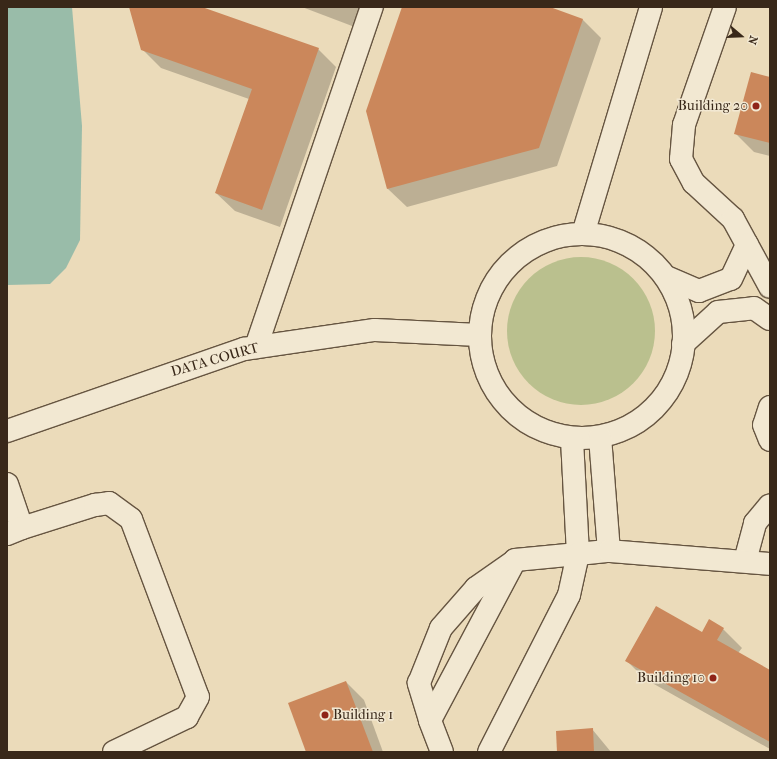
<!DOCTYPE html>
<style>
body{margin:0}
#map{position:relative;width:777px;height:759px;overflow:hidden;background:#ebdbba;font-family:"IM FELL French Canon",serif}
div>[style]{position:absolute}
.green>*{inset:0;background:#bac08e}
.round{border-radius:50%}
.water>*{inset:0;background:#99bca9}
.shadow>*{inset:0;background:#0003}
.building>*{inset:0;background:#cb875b}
.roads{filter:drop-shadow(1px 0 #665541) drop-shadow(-1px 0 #665541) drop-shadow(0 1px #665541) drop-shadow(0 -1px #665541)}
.minor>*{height:22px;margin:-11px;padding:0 11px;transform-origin:11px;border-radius:11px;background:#f2e8d2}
.minor>.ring{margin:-11px;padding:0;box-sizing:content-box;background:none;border:22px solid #f2e8d2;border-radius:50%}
.dots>*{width:11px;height:11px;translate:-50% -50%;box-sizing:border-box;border:2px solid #f2e8d2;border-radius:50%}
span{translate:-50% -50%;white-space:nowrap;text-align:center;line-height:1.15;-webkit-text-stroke:3px #f2e8d2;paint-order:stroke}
.poi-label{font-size:14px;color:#392819}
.right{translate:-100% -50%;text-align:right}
.left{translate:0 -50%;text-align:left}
.street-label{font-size:14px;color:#392819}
.frame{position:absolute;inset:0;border:8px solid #392819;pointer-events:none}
.north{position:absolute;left:721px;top:16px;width:40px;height:40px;-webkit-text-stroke:3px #f2e8d2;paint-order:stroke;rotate:109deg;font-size:11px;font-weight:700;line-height:16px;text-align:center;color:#392819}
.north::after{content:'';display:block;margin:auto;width:14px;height:18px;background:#392819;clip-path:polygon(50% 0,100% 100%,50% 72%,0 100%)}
</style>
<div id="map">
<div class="green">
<i class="round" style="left:507px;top:257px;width:148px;height:148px"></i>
</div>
<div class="water">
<i style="clip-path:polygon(7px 7px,72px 7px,82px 126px,80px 240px,66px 268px,50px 284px,7px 285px)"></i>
</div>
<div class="shadow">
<i style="clip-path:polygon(130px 7px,199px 7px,318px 49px,336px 67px,280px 227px,235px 211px,216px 193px,249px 99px,161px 68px,142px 49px)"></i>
<i style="clip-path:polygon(302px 7px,368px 7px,360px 29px)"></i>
<i style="clip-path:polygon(403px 7px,547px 7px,583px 20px,601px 38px,557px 166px,407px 207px,388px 189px,367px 111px)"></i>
<i style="clip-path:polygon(770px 78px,770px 156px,754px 152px,735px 133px)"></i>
<i style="clip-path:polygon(723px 629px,742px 648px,738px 653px,770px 671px,770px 749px,645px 679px,627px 661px)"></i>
<i style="clip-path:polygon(346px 682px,364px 700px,383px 752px,306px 752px)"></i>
<i style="clip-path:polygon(592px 729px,611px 752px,558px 752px)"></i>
</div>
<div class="building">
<i style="clip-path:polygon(129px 7px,202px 7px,319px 48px,262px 210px,215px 193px,252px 89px,141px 50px)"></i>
<i style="clip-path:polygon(402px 7px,550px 7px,583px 19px,539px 148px,387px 189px,366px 111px)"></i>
<i style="clip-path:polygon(751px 72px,770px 77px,770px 143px,734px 134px)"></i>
<i style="clip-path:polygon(656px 606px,702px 632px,709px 619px,724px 628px,717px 640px,770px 670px,770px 742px,625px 661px)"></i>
<i style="clip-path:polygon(346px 681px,373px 752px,306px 752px,288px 703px)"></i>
<i style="clip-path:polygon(593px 728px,594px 752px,557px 752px,556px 731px)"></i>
</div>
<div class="roads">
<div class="minor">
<i style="left:725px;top:7px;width:125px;rotate:109.2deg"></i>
<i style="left:684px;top:125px;width:34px;rotate:95deg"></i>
<i style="left:681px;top:159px;width:27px;rotate:62deg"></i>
<i style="left:694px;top:183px;width:53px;rotate:42.7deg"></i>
<i style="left:733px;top:219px;width:77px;rotate:61.4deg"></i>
<i style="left:583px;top:234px;width:237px;rotate:-73.3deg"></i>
<i class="ring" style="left:480px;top:234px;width:182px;height:182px"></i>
<i style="left:666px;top:277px;width:36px;rotate:23deg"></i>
<i style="left:699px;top:291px;width:34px;rotate:-21deg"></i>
<i style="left:731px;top:279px;width:38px;rotate:-65deg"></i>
<i style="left:683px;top:344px;width:47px;rotate:-42.4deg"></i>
<i style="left:718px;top:312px;width:36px;rotate:-6deg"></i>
<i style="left:754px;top:308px;width:19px;rotate:35deg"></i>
<i style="left:256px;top:347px;width:359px;rotate:-71.2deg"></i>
<i style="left:770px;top:407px;width:19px;rotate:108deg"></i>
<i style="left:764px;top:425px;width:16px;rotate:68deg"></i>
<i style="left:7px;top:431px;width:251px;rotate:-19.1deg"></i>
<i style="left:244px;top:349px;width:132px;rotate:-8.3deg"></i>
<i style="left:375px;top:330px;width:104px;rotate:2.8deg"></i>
<i style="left:600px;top:437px;width:114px;rotate:85.5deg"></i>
<i style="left:7px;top:484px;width:46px;rotate:71.2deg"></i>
<i style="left:22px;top:528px;width:16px;rotate:158deg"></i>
<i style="left:22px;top:528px;width:77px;rotate:-17.5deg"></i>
<i style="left:95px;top:505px;width:14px;rotate:-8deg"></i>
<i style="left:109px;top:503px;width:27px;rotate:36deg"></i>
<i style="left:131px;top:519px;width:190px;rotate:69.4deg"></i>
<i style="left:198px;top:697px;width:23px;rotate:119deg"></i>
<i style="left:187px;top:717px;width:81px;rotate:154.4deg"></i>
<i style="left:745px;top:561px;width:39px;rotate:-75deg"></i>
<i style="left:755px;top:523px;width:23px;rotate:-50deg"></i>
<i style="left:430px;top:720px;width:39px;rotate:-107deg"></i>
<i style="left:419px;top:683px;width:59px;rotate:-68.2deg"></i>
<i style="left:441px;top:628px;width:53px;rotate:-48.8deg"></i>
<i style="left:476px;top:588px;width:45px;rotate:-35.1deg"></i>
<i style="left:442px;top:752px;width:34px;rotate:-111deg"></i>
<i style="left:430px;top:720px;width:181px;rotate:-62deg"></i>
<i style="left:515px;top:560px;width:63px;rotate:-5.4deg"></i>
<i style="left:578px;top:554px;width:116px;rotate:-93deg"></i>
<i style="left:489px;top:752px;width:176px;rotate:-63deg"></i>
<i style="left:569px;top:595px;width:42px;rotate:-77.6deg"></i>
<i style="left:578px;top:554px;width:31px;rotate:-6deg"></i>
<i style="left:609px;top:551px;width:162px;rotate:4.6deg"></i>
</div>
</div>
<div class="dots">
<i style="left:756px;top:106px;background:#8f2418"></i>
<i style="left:713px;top:678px;background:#8f2418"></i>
<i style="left:325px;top:715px;background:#8f2418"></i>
</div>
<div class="poi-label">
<span class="right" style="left:748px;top:106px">Building 20</span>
<span class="right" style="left:705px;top:678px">Building 10</span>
<span class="left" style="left:333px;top:715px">Building 1</span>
</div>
<div class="street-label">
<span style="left:215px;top:360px;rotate:-16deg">DATA COURT</span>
</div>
<div class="frame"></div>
<div class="north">N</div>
</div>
